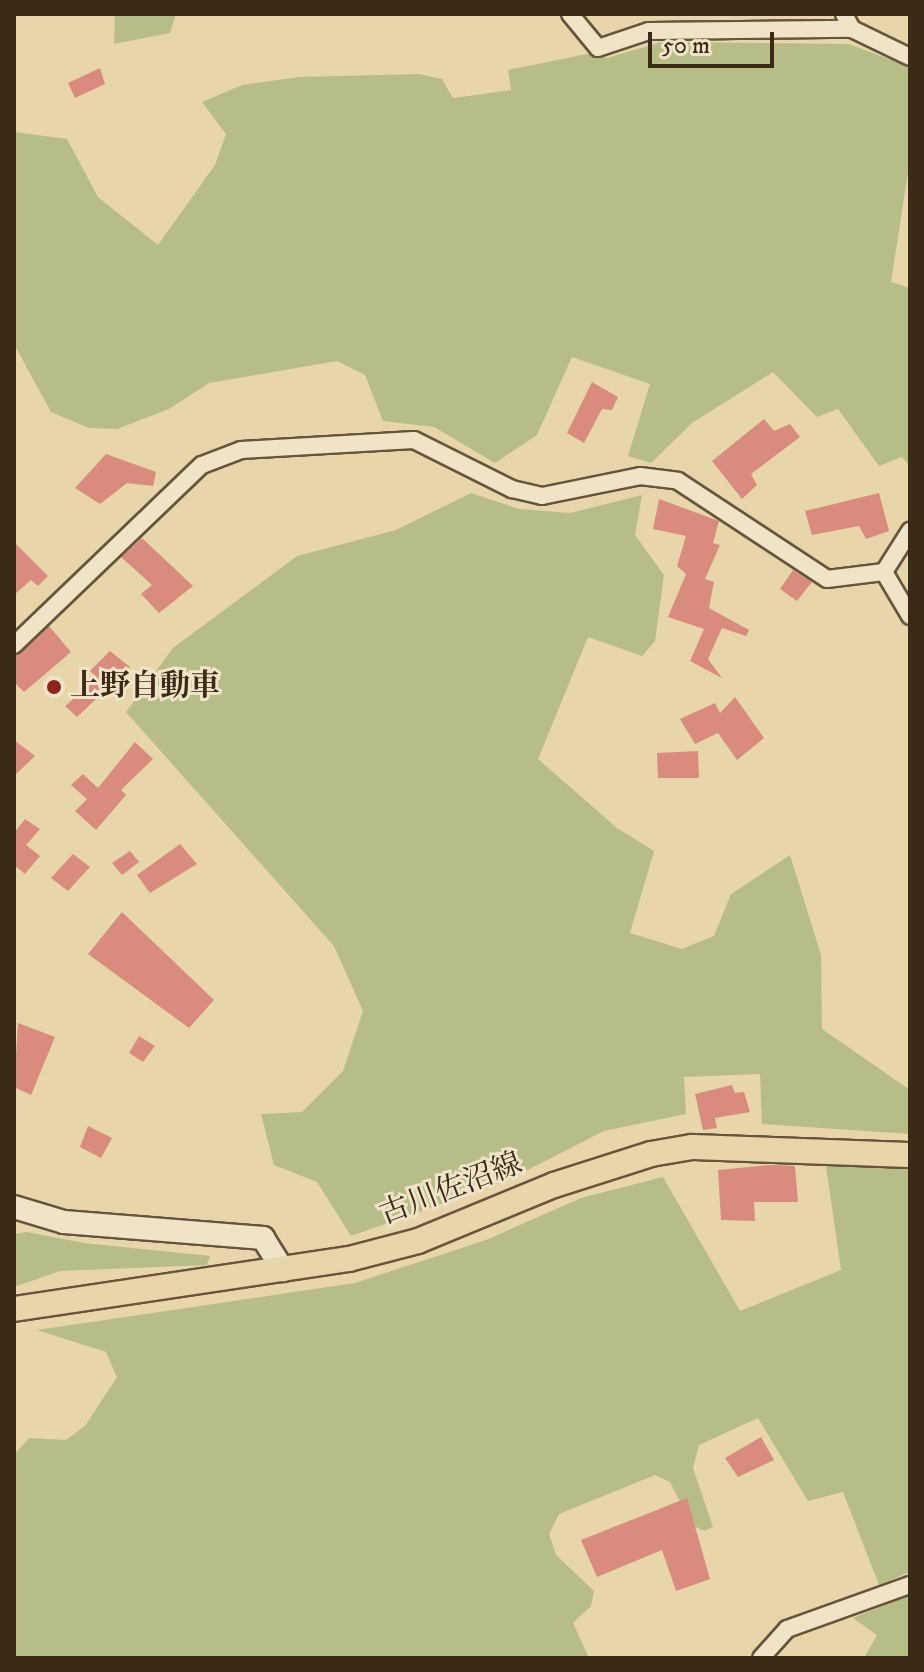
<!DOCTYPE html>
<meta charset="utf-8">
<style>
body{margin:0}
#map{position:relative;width:924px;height:1672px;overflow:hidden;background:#e6d6aa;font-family:"IM FELL DW Pica","Noto Serif JP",serif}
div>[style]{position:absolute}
.green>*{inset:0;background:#b7bd87}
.building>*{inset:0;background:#d98c7e}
.roads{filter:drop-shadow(2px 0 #66553c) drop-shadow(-2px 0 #66553c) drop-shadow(0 2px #66553c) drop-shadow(0 -2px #66553c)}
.street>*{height:16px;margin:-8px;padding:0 8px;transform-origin:8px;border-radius:8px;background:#efe4c8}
.secondary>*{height:22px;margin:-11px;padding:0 11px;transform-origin:11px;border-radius:11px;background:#efe4c8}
.primary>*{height:24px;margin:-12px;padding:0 12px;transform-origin:12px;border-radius:12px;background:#e6d6aa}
.dots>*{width:22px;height:22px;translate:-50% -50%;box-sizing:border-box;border:4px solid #efe4c8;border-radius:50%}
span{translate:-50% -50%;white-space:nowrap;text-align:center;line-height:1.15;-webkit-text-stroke:6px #efe4c8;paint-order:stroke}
.poi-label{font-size:30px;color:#3b2a18;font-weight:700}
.left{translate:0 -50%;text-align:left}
.street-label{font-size:30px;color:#3b2a18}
.frame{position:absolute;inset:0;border:16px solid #3b2a18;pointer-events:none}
.scale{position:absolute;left:648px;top:32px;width:126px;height:36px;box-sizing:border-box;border:4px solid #3b2a18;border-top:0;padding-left:10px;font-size:24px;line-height:28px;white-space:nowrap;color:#3b2a18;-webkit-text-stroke:6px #efe4c8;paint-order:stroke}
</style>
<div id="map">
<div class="green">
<i style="clip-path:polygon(115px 14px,176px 14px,170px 33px,114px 44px)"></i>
<i style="clip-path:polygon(662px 42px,849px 44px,910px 67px,910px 159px,891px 282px,910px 288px,910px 466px,902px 457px,879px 466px,838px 409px,817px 417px,773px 372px,692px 423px,651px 463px,628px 456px,650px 384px,572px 357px,537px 435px,495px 463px,434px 427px,383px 421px,365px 375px,337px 361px,209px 383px,169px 409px,117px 429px,89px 428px,51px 412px,14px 344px,14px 132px,67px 139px,98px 197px,158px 245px,215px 165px,226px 134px,202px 102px,242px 85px,299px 77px,419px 74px,442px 79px,453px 98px,511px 90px,508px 70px,587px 54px,607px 58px)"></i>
<i style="clip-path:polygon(471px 493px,519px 509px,570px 513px,642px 495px,635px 535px,664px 575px,655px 641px,642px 656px,588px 637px,538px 759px,617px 828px,654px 851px,630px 933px,682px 949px,714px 936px,731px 894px,790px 855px,821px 955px,822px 1029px,910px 1090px,910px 1134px,762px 1124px,760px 1074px,684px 1077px,686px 1114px,604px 1131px,508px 1180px,351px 1236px,317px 1182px,274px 1165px,261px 1114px,302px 1112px,343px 1071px,363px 1011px,334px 946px,126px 712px,173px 648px,297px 556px,396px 530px)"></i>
<i style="clip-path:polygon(825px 1159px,910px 1167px,910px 1572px,879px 1585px,843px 1492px,808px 1501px,758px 1418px,699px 1445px,693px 1468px,713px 1527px,704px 1531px,692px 1525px,670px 1482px,655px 1475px,559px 1514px,549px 1534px,556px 1555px,594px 1591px,591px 1606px,573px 1623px,589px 1658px,14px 1658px,15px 1454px,29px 1438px,66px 1440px,85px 1426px,117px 1377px,106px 1352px,37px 1330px,355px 1283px,486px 1240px,581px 1198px,663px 1177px,740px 1311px,841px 1270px)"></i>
<i style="clip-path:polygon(27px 1232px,84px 1243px,210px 1256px,207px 1265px,60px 1271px,14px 1287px,14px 1234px)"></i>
<i style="clip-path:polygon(910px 1595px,910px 1658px,864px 1658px,877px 1635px,853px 1618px)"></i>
</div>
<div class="building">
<i style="clip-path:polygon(100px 68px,105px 84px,75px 98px,68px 83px)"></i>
<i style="clip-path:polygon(592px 382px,618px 397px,612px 410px,602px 409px,584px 443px,567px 433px)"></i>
<i style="clip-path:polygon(764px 419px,774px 431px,790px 424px,800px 437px,751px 474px,757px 485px,742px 499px,712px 461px)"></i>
<i style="clip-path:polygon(106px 454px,156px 472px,153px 486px,127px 483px,100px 504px,75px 488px)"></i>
<i style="clip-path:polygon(879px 493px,889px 531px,866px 539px,859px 526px,812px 535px,805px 511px)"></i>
<i style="clip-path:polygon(659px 499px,719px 521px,713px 543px,720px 545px,705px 579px,714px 582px,709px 608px,749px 630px,746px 636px,722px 628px,708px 659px,722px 678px,690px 661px,704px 629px,668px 617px,686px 574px,677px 566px,686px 536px,653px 529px)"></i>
<i style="clip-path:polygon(142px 538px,193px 586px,159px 613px,141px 594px,152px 585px,121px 557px)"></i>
<i style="clip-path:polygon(14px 542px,48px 576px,38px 586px,31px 580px,14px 595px)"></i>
<i style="clip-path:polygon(793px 570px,812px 582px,797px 601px,780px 589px)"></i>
<i style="clip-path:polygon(49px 626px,71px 652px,24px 692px,14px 682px,14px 656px)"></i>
<i style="clip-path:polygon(110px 651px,130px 667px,77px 717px,65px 706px,98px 678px,90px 671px)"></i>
<i style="clip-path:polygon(735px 697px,764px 738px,737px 760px,718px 733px,695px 744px,680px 719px,715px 703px,720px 713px)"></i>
<i style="clip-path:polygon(14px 740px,35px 756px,14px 776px)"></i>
<i style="clip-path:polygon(135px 742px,153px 759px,121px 790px,126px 795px,96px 830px,75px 811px,87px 799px,71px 785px,83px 774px,98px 788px)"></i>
<i style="clip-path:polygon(698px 751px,699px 778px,658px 778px,657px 753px)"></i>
<i style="clip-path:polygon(25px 819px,40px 829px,26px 845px,40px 856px,25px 874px,14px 865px,14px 833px)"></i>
<i style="clip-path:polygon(180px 844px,197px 864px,150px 893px,137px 875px)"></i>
<i style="clip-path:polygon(130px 851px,139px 862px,122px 875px,112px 863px)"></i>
<i style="clip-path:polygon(73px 854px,90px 867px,68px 891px,51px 878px)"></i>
<i style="clip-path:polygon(122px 912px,214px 1000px,189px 1028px,88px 954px)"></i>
<i style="clip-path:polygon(18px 1023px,55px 1037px,31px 1095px,14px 1087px)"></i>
<i style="clip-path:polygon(139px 1036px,155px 1046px,143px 1062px,129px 1053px)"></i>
<i style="clip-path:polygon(732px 1085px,735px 1093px,744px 1092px,750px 1112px,715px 1118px,717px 1128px,703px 1130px,695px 1094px)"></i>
<i style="clip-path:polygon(88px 1126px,112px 1138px,101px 1158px,80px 1147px)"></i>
<i style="clip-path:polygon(770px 1165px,795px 1166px,798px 1202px,754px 1202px,755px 1221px,721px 1220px,718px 1170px)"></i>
<i style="clip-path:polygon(761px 1437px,774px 1460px,738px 1477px,725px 1458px)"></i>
<i style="clip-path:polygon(687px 1498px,710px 1579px,676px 1591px,662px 1550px,597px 1577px,581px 1540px)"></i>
</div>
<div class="roads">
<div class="street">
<i style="left:570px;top:14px;width:44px;rotate:50.5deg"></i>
<i style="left:598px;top:48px;width:54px;rotate:-18.4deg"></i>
<i style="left:649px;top:31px;width:203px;rotate:-0.6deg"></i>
<i style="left:844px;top:14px;width:17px;rotate:62deg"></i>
<i style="left:852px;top:29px;width:64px;rotate:25.8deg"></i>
<i style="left:884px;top:572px;width:51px;rotate:59.4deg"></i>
<i style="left:14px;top:645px;width:260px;rotate:-43.8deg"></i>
<i style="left:202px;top:465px;width:42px;rotate:-21deg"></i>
<i style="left:241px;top:450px;width:173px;rotate:-3.3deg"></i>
<i style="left:414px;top:440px;width:110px;rotate:26.6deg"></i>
<i style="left:512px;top:489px;width:31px;rotate:13deg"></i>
<i style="left:542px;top:496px;width:100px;rotate:-11.5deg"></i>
<i style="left:640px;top:476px;width:38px;rotate:7deg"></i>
<i style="left:678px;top:481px;width:178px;rotate:33.3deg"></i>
<i style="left:827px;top:579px;width:57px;rotate:-7deg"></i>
<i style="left:884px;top:572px;width:49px;rotate:-57.6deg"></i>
<i style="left:761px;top:1658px;width:39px;rotate:-48deg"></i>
<i style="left:787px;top:1629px;width:131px;rotate:-19.7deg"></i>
</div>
<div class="secondary">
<i style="left:14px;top:1207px;width:52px;rotate:16.7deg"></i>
<i style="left:64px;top:1222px;width:200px;rotate:4.6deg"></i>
<i style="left:263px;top:1238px;width:38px;rotate:58deg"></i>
</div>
<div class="primary">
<i style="left:14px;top:1309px;width:339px;rotate:-8.5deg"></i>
<i style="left:349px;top:1259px;width:71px;rotate:-14.6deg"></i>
<i style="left:418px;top:1241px;width:147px;rotate:-22.4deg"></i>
<i style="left:554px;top:1185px;width:102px;rotate:-17.7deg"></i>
<i style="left:651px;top:1154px;width:42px;rotate:-9.7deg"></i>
<i style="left:692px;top:1147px;width:218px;rotate:2.1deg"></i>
</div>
</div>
<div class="dots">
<i style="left:54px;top:687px;background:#8f2418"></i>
</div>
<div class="poi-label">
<span class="left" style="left:70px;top:687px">上野自動車</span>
</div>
<div class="street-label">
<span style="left:451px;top:1190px;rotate:-21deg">古川佐沼線</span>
</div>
<div class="frame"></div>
<div class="scale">50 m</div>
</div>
